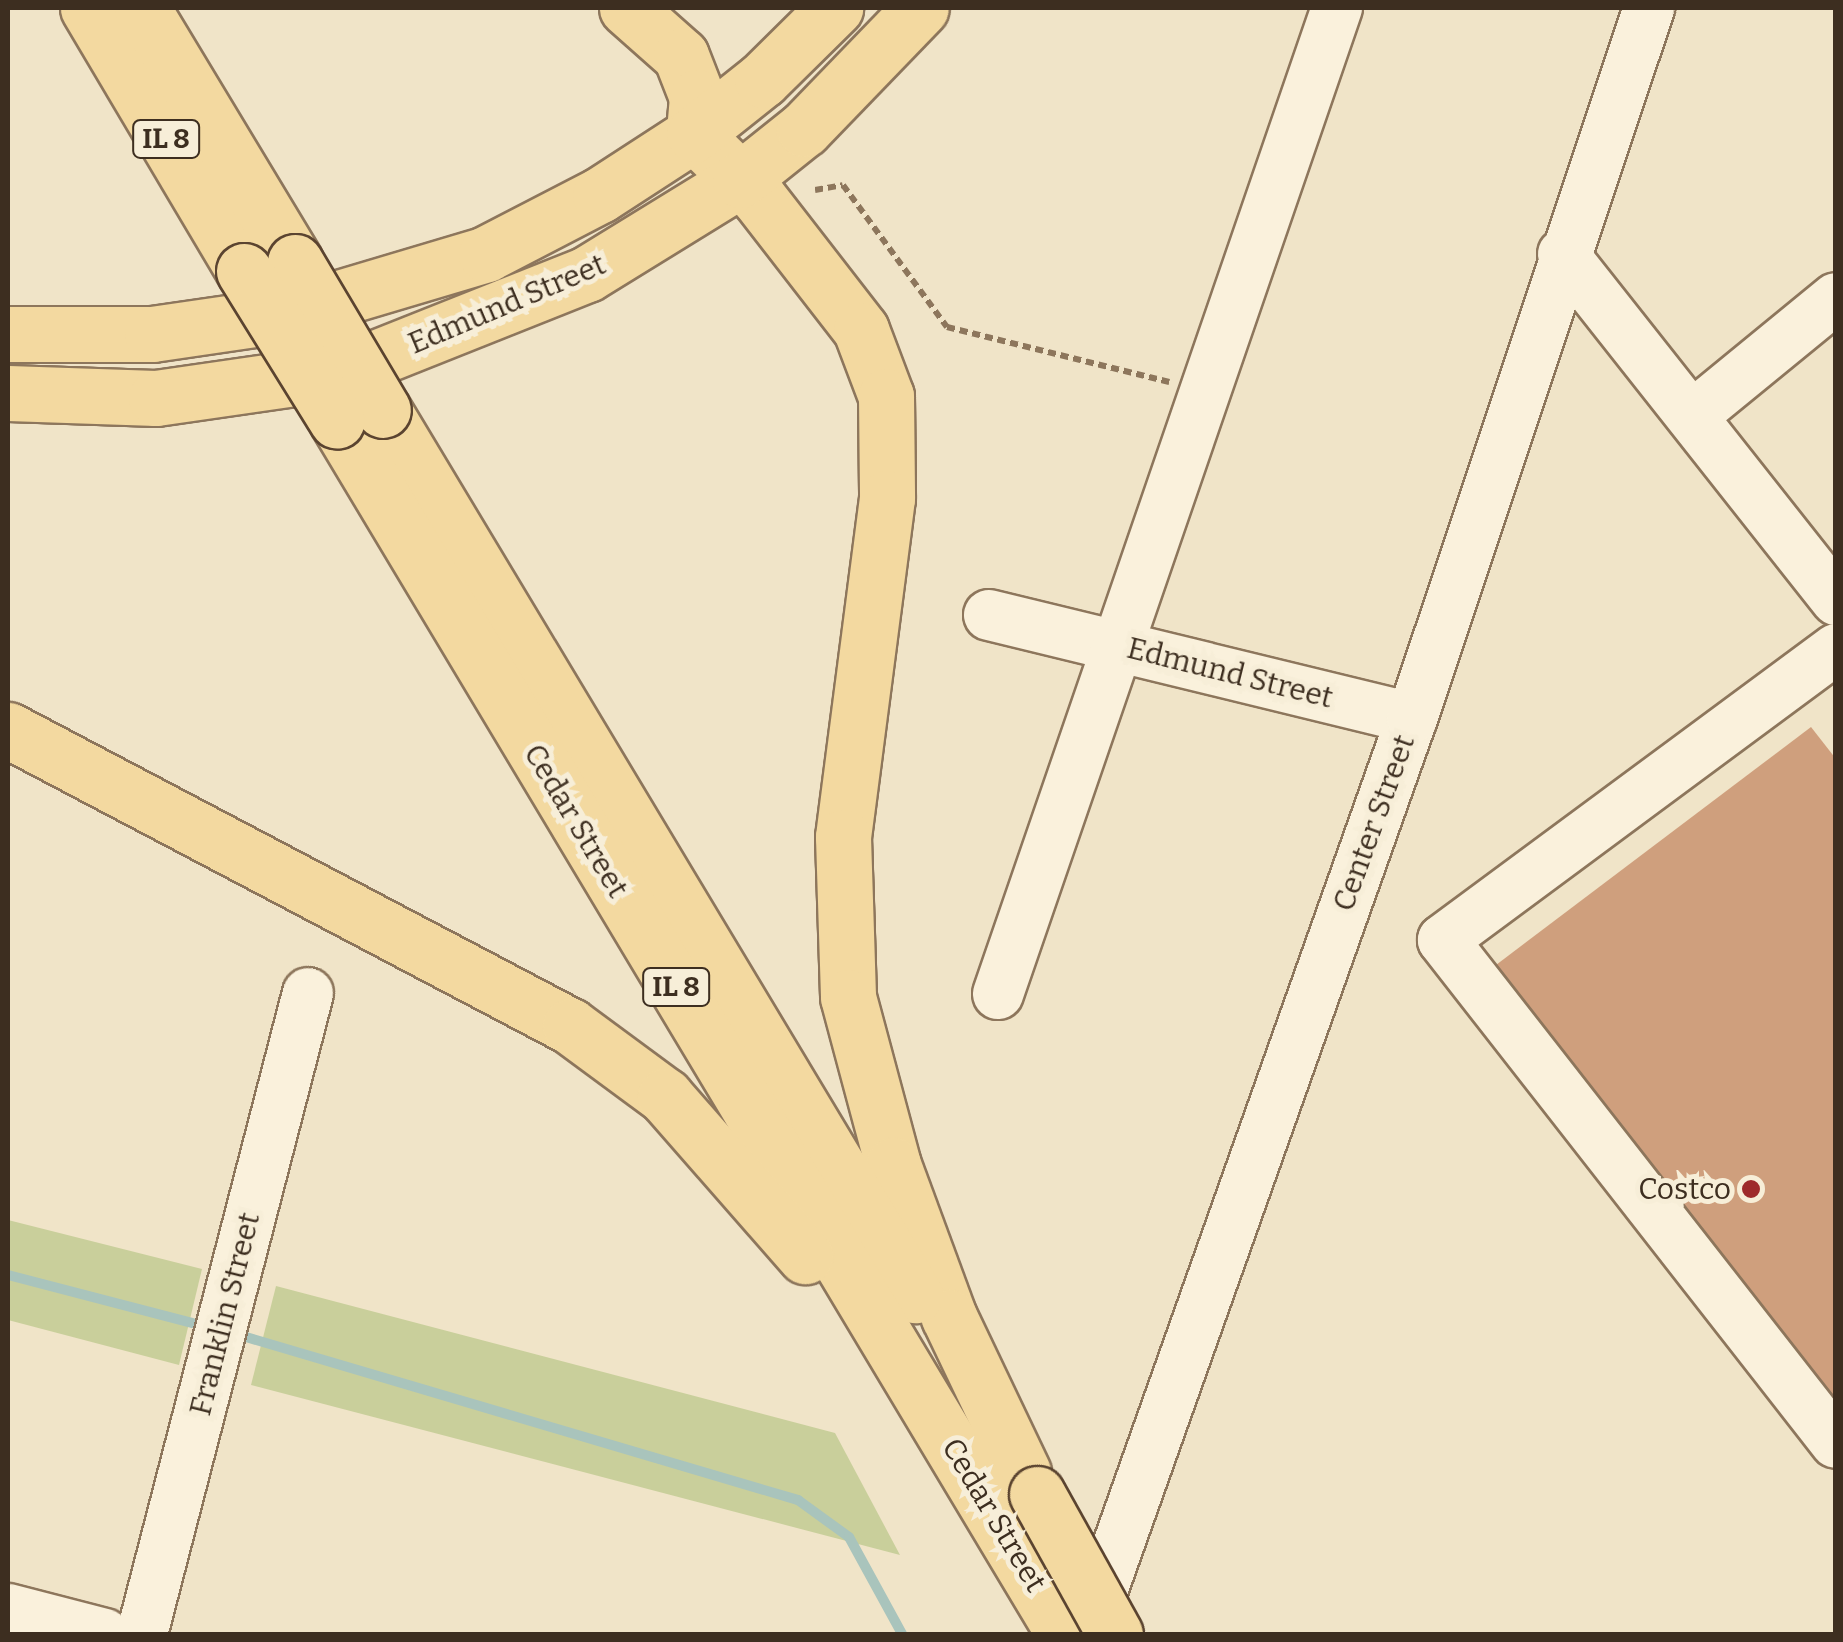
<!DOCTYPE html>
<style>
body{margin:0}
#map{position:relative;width:1843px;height:1642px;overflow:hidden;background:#f0e4c8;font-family:Bitter,serif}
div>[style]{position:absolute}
.green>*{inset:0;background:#c9cf9b}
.stream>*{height:10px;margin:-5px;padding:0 5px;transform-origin:5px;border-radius:5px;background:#a9c4bc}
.building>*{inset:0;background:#cf9f7d}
.path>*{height:6px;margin-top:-3px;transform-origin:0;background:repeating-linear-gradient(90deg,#8d765c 0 8px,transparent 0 13px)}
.roads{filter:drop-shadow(2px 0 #8d765c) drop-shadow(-2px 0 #8d765c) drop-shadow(0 2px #8d765c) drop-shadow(0 -2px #8d765c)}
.minor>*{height:50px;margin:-25px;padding:0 25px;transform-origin:25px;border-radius:25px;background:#faf1dc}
.major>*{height:55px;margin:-27.5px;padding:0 27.5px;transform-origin:27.5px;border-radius:27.5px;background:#f3d9a0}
.bridges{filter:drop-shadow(2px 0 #5b4430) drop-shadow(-2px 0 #5b4430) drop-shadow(0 2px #5b4430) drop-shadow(0 -2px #5b4430)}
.major-bridge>*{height:55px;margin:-27.5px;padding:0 27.5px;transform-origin:27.5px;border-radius:27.5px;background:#f3d9a0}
.dots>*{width:28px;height:28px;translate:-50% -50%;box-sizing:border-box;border:5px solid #f7eed8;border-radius:50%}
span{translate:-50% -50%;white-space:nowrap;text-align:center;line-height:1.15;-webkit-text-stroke:10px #f7eed8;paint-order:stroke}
.shield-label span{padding:2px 8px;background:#f7eed8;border:2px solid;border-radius:8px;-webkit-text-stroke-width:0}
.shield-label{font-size:28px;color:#3d2e20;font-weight:700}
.street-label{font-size:30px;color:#3d2e20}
.poi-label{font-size:30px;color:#3d2e20}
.right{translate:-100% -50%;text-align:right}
.frame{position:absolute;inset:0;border:10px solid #3d2e20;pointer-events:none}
</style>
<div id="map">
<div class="green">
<i style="clip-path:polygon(8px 1220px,202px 1269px,179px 1365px,8px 1320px)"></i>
<i style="clip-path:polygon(276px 1286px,835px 1433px,900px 1555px,251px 1385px)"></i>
</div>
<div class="stream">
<i style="left:8px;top:1275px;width:190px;rotate:14.6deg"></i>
<i style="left:246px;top:1337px;width:576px;rotate:16.45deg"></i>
<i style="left:798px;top:1500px;width:63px;rotate:36deg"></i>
<i style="left:849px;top:1537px;width:111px;rotate:61.3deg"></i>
</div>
<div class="building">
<i style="clip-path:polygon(1811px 727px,1836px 759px,1836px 1413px,1496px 965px)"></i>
</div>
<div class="path">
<i style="left:815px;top:190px;width:28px;rotate:-10deg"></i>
<i style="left:843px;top:185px;width:176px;rotate:53.8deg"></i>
<i style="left:947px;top:327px;width:229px;rotate:13.9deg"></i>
</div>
<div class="roads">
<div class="minor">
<i style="left:1563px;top:254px;width:441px;rotate:51.7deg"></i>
<i style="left:1692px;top:416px;width:186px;rotate:-39.3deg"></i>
<i style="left:989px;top:615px;width:435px;rotate:13.7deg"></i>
<i style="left:1836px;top:649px;width:489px;rotate:143.5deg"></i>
<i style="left:1443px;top:940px;width:638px;rotate:52deg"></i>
<i style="left:998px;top:994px;width:1043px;rotate:-71.03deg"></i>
<i style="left:8px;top:1609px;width:100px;rotate:14.5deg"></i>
<i style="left:1087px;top:1633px;width:971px;rotate:-70.45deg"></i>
<i style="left:1412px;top:718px;width:749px;rotate:-71.54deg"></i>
<i style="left:142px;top:1634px;width:662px;rotate:-75.48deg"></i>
</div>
<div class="major">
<i style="left:88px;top:8px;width:306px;rotate:59.3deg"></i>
<i style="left:142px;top:8px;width:297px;rotate:58.9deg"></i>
<i style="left:627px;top:8px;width:72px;rotate:41.6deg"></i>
<i style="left:681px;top:56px;width:44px;rotate:68.7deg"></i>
<i style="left:697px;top:97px;width:37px;rotate:95deg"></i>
<i style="left:694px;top:134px;width:90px;rotate:44.5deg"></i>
<i style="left:758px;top:197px;width:168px;rotate:52.2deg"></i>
<i style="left:861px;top:330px;width:71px;rotate:69.3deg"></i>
<i style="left:886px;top:396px;width:102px;rotate:89.4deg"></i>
<i style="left:887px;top:498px;width:342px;rotate:97.4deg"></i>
<i style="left:843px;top:837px;width:160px;rotate:88.2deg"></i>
<i style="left:848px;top:997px;width:174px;rotate:75deg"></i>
<i style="left:893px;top:1165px;width:162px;rotate:69.8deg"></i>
<i style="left:949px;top:1317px;width:172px;rotate:64.5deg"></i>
<i style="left:8px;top:334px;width:144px"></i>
<i style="left:152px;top:334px;width:131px;rotate:-8.3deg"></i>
<i style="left:282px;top:315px;width:213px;rotate:-16.6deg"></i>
<i style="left:486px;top:254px;width:128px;rotate:-27.4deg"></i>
<i style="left:600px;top:195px;width:112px;rotate:-33deg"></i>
<i style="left:694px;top:134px;width:87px;rotate:-38.5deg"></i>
<i style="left:762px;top:80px;width:103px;rotate:-44.6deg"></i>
<i style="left:8px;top:393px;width:148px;rotate:1.9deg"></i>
<i style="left:156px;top:398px;width:140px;rotate:-8.2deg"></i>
<i style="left:295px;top:378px;width:78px;rotate:-13.3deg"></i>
<i style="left:371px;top:360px;width:232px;rotate:-21.7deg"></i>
<i style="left:587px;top:274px;width:180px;rotate:-31.6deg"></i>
<i style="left:740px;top:180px;width:82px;rotate:-38.6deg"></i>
<i style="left:804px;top:129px;width:168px;rotate:-46deg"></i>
<i style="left:383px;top:410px;width:1033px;rotate:58.99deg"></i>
<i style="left:337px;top:421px;width:1414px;rotate:59.06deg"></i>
<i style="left:8px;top:730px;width:635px;rotate:27.78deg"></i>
<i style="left:570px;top:1026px;width:118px;rotate:36.4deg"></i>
<i style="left:665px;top:1096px;width:213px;rotate:48.8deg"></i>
</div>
</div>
<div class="bridges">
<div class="major-bridge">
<i style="left:295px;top:262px;width:172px;rotate:59.3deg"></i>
<i style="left:244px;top:271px;width:176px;rotate:58.2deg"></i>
<i style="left:1037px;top:1494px;width:160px;rotate:60.9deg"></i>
</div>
</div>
<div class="dots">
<i style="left:1751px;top:1189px;background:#9e2a2b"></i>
</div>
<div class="shield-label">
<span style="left:166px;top:139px">IL 8</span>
<span style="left:676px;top:987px">IL 8</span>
</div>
<div class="street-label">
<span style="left:507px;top:304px;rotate:-23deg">Edmund Street</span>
<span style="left:1230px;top:673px;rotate:14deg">Edmund Street</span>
<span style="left:576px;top:821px;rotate:59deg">Cedar Street</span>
<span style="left:1374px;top:823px;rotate:-70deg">Center Street</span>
<span style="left:225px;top:1314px;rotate:-76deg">Franklin Street</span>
<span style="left:994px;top:1515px;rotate:59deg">Cedar Street</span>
</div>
<div class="poi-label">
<span class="right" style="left:1731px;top:1189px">Costco</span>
</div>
<div class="frame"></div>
</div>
